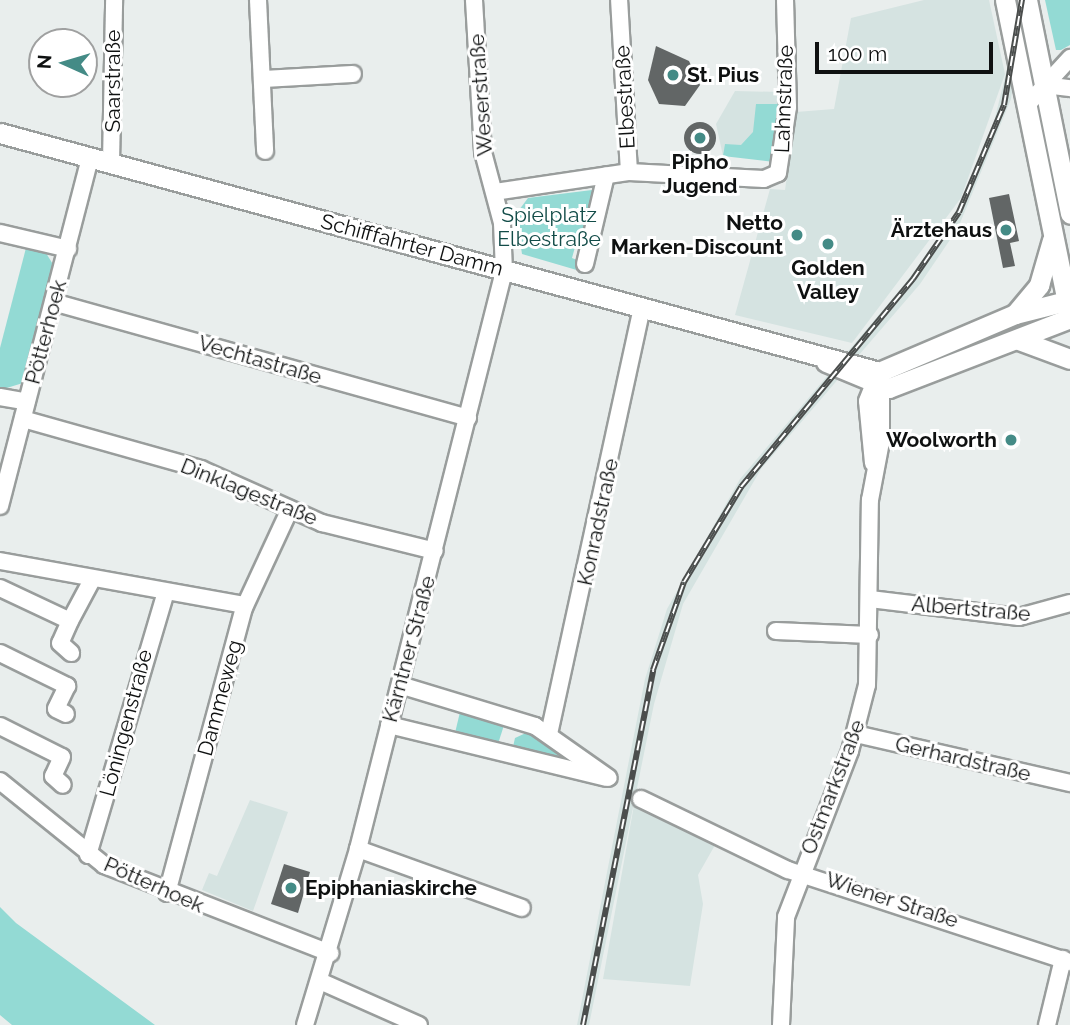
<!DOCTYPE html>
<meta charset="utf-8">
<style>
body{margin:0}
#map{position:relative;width:1070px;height:1025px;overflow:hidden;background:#e9eeed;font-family:Raleway,sans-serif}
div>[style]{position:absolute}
.built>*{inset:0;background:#d5e3e1}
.green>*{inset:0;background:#93dad4}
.building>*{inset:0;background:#626666}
.round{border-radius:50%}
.roads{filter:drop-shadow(2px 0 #999d9c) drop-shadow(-2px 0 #999d9c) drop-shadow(0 2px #999d9c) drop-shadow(0 -2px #999d9c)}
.minor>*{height:16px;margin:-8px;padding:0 8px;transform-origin:8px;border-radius:8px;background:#fff}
.major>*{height:19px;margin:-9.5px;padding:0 9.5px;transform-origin:9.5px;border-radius:9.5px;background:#fff}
.rail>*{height:6px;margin-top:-3px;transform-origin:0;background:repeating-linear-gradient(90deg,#fff 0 10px,#4b4e4d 0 20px);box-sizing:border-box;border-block:2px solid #4b4e4d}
.dots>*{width:19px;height:19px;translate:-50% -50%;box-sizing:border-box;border:4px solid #fff;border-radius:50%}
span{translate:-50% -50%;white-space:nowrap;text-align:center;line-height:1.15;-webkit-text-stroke:6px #fff;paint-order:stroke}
.poi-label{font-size:21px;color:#0f1111;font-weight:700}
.left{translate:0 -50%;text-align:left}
.right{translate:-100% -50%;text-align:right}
.street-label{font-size:21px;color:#0f1111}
.park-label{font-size:21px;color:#124c48}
.north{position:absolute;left:28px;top:28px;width:70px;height:70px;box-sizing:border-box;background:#fff;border:2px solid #9fa0a0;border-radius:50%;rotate:274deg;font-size:19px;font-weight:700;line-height:28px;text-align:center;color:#0f1111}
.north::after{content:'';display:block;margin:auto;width:24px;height:32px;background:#448b86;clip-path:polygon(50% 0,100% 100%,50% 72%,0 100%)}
.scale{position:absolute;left:815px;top:42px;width:178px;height:32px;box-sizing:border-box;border:4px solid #0f1111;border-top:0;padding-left:9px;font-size:21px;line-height:24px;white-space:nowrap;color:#0f1111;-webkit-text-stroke:5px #fff;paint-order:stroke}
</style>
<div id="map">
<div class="built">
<i style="clip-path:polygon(924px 0,989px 0,1005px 74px,961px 198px,852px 343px,735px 315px,770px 189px,785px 190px,796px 112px,834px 109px,851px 18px)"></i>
<i style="clip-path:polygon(1024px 0,1011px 99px,958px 228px,920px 284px,761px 469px,683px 604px,654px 704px,589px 1025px,577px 1025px,645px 679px,667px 609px,740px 479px,905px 284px,955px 215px,991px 134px)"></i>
<i style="clip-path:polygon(735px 91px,780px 92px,776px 148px,723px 156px,716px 124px)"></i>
<i style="clip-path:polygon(250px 800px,288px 812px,253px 911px,202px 890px,209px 873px,217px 876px)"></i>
<i style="clip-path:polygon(634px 805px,719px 838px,698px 875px,703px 904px,690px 986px,603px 979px)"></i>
</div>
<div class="green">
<i style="clip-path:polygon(1045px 0,1070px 0,1070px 45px,1061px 50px,1056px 50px)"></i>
<i style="clip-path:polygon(756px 104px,780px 104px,774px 162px,723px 156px,725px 144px,741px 145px,753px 132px)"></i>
<i style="clip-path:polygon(600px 189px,589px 231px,580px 229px,572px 258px,582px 262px,580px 271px,522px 254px,516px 214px,528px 198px)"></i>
<i style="clip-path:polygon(26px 248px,46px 253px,54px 266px,23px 383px,0 390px,0 348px)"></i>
<i style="clip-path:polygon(460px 712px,504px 725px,498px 744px,455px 733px)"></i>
<i style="clip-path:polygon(528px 732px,569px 754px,565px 765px,512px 751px,515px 738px)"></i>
<i style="clip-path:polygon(0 907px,16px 923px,155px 1025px,12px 1025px,0 1015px)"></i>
</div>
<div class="building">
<i style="clip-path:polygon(656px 46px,689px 61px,700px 85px,685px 106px,659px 104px,648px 80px)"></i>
<i class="round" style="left:684px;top:122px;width:32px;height:32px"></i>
<i style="clip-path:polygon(1009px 194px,1019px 241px,1010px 243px,1015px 266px,1003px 268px,989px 198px)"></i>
<i style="clip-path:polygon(284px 864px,310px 872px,298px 913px,271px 904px)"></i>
</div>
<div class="roads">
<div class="minor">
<i style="left:258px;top:0;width:151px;rotate:87.3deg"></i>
<i style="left:263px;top:79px;width:90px;rotate:-3.2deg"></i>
<i style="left:1044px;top:85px;width:26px;rotate:7deg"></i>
<i style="left:1027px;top:105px;width:64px;rotate:-47.5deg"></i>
<i style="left:111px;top:163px;width:163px;rotate:-88.9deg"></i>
<i style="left:629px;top:172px;width:135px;rotate:3deg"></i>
<i style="left:764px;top:179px;width:15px;rotate:-23deg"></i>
<i style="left:778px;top:173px;width:67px;rotate:-81.4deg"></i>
<i style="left:788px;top:107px;width:107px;rotate:-91.6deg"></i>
<i style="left:495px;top:192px;width:135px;rotate:-8.5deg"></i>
<i style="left:629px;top:172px;width:172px;rotate:-93.3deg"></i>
<i style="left:0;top:233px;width:70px;rotate:13.2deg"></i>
<i style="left:585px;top:264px;width:91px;rotate:-76.7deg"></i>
<i style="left:53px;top:302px;width:431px;rotate:15.6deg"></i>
<i style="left:0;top:397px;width:27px;rotate:10deg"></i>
<i style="left:23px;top:419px;width:185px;rotate:15.7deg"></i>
<i style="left:201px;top:469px;width:133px;rotate:24.1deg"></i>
<i style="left:322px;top:523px;width:116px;rotate:13.9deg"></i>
<i style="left:873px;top:463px;width:62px;rotate:-95.5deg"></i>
<i style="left:867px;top:401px;width:29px;rotate:-68deg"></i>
<i style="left:0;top:506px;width:360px;rotate:-75.5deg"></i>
<i style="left:0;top:561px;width:249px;rotate:10.2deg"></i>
<i style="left:0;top:588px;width:77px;rotate:25.2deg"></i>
<i style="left:70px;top:621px;width:24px;rotate:114deg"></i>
<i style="left:60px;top:643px;width:15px;rotate:42deg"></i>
<i style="left:870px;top:599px;width:150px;rotate:6.9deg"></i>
<i style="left:1019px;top:617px;width:53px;rotate:-15.4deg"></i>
<i style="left:70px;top:621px;width:47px;rotate:-61.8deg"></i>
<i style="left:776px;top:631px;width:94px;rotate:2.4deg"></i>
<i style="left:0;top:653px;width:75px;rotate:26.2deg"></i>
<i style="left:67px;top:686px;width:25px;rotate:116deg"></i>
<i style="left:56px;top:709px;width:11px;rotate:27deg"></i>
<i style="left:400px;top:685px;width:141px;rotate:16.9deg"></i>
<i style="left:535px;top:726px;width:90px;rotate:35.1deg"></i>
<i style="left:389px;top:725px;width:223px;rotate:13.7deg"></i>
<i style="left:0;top:726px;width:69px;rotate:26.6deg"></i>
<i style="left:62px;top:757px;width:21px;rotate:115deg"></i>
<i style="left:53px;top:776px;width:13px;rotate:42deg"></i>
<i style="left:549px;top:734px;width:435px;rotate:-77.7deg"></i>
<i style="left:856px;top:734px;width:220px;rotate:12.9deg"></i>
<i style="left:0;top:781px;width:134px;rotate:38.9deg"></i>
<i style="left:104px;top:865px;width:243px;rotate:21.3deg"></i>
<i style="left:641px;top:799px;width:163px;rotate:25.8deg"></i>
<i style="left:788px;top:870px;width:297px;rotate:18.1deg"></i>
<i style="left:358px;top:849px;width:174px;rotate:19.8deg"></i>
<i style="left:88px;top:855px;width:274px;rotate:-73.5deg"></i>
<i style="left:167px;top:893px;width:295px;rotate:-74.9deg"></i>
<i style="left:244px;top:608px;width:109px;rotate:-65.1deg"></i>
<i style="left:322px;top:982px;width:106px;rotate:23.9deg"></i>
<i style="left:305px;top:1025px;width:184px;rotate:-73.2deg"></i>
<i style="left:358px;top:849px;width:596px;rotate:-75.82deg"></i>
<i style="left:504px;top:271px;width:48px;rotate:-92.4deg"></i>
<i style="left:502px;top:223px;width:73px;rotate:-105deg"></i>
<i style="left:483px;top:152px;width:152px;rotate:-93.4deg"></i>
<i style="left:781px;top:1025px;width:108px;rotate:-87.3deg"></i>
<i style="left:786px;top:917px;width:178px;rotate:-68.9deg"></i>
<i style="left:850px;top:751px;width:68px;rotate:-75.6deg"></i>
<i style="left:867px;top:685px;width:185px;rotate:-89.1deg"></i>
<i style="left:870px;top:500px;width:59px;rotate:-79.3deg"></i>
<i style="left:881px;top:442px;width:66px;rotate:-90deg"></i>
<i style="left:1047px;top:1025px;width:68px;rotate:-76.4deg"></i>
</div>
<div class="major">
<i style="left:1005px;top:0;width:325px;rotate:78.4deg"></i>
<i style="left:1027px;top:0;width:218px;rotate:78.6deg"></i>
<i style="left:0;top:133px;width:911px;rotate:15.21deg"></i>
<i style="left:879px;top:372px;width:148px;rotate:-23.1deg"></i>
<i style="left:1015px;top:314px;width:57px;rotate:-14.3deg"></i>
<i style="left:1015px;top:314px;width:38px;rotate:-50deg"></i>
<i style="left:1039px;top:285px;width:47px;rotate:-73.9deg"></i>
<i style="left:1019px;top:340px;width:54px;rotate:20.4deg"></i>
<i style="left:826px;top:362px;width:68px;rotate:22.4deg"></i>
<i style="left:889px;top:388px;width:194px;rotate:-21.1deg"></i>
</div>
</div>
<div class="rail">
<i style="left:583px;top:1025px;width:362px;rotate:-78.8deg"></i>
<i style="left:653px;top:670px;width:93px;rotate:-70.6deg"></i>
<i style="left:684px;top:582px;width:111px;rotate:-59deg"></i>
<i style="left:741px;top:487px;width:270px;rotate:-50.4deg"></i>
<i style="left:913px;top:279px;width:81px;rotate:-55.5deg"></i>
<i style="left:959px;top:212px;width:116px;rotate:-67.2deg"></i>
<i style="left:1004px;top:105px;width:107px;rotate:-80.3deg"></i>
</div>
<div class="dots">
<i style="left:673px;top:75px;background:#448b86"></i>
<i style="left:700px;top:138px;background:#448b86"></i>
<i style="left:1006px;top:230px;background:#448b86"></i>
<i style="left:797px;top:235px;background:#448b86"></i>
<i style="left:828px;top:244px;background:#448b86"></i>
<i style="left:1011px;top:440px;background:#448b86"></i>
<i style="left:291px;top:888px;background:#448b86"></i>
</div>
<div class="poi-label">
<span class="left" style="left:687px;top:75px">St. Pius</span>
<span style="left:700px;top:174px">Pipho<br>Jugend</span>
<span class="right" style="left:783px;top:235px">Netto<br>Marken-Discount</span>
<span class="right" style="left:992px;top:230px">Ärztehaus</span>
<span style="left:828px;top:280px">Golden<br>Valley</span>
<span class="right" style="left:997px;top:440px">Woolworth</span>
<span class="left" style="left:305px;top:888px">Epiphaniaskirche</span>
</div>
<div class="street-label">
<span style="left:113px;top:81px;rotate:-90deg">Saarstraße</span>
<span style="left:481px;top:95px;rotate:-94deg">Weserstraße</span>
<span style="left:625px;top:97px;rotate:-93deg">Elbestraße</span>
<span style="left:784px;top:99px;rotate:-88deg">Lahnstraße</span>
<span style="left:412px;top:245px;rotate:15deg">Schifffahrter Damm</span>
<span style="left:46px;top:332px;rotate:-75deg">Pötterhoek</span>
<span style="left:260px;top:360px;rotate:16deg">Vechtastraße</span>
<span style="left:249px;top:492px;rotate:22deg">Dinklagestraße</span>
<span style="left:598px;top:522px;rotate:-78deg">Konradstraße</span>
<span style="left:971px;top:609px;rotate:5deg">Albertstraße</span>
<span style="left:409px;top:649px;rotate:-75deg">Kärntner Straße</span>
<span style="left:220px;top:698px;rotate:-75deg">Dammeweg</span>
<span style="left:126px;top:723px;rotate:-75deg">Löningenstraße</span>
<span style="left:963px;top:759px;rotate:13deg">Gerhardstraße</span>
<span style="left:833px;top:787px;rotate:-69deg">Ostmarkstraße</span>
<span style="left:154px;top:885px;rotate:24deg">Pötterhoek</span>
<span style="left:892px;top:900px;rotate:18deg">Wiener Straße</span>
</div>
<div class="park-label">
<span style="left:549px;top:227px">Spielplatz<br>Elbestraße</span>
</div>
<div class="north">N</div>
<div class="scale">100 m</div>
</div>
